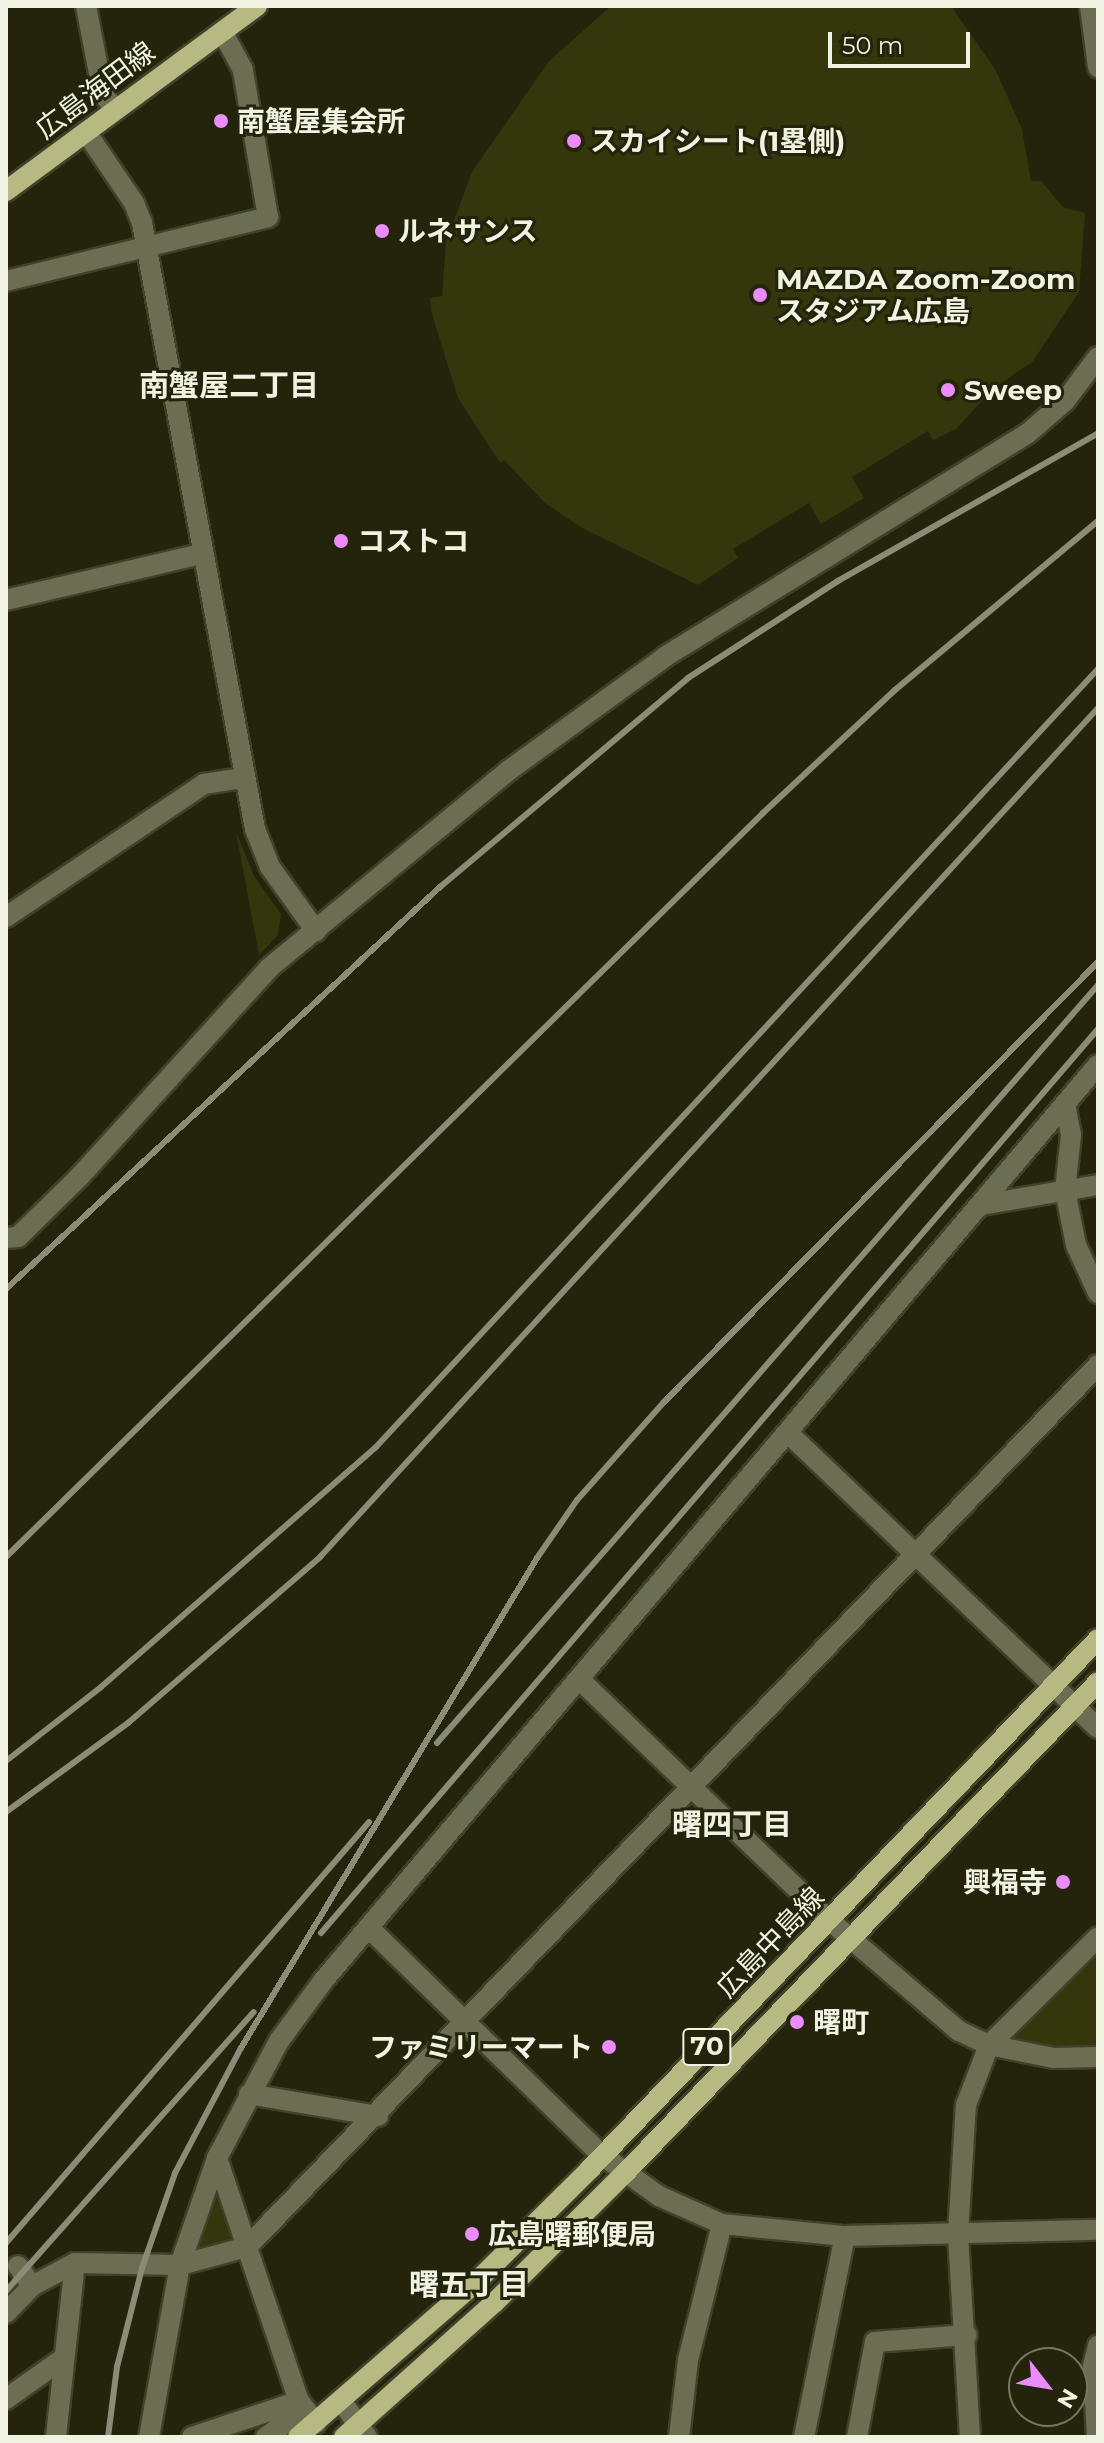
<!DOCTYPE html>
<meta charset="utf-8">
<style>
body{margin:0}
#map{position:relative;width:1104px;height:2443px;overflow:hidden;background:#23240b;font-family:Montserrat,"Noto Sans JP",sans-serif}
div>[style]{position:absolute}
.green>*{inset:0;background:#34360b}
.roads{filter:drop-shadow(2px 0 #404129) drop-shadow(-2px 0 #404129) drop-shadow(0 2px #404129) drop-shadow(0 -2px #404129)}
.minor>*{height:20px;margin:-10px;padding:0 10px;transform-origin:10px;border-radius:10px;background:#6b6e53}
.major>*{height:20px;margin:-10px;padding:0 10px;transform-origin:10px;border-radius:10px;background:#b6ba82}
.rail>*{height:6px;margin:-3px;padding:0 3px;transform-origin:3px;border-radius:3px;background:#8a8c77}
.dots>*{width:22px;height:22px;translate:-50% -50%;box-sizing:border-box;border:4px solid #23240b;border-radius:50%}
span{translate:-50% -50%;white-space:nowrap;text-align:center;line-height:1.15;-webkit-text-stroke:6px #23240b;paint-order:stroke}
.shield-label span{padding:2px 6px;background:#23240b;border:2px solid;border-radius:6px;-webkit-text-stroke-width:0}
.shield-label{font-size:26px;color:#f0f2e2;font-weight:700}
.street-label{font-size:28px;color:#f0f2e2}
.poi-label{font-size:28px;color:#f0f2e2;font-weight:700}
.left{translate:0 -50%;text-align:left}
.right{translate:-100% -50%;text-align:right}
.neighbourhood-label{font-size:30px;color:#f0f2e2;font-weight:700}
.frame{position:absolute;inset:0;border:8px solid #f0f2e2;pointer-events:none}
.north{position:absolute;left:1008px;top:2347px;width:80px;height:80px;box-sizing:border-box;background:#23240b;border:2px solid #757661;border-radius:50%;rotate:121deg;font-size:22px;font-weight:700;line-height:32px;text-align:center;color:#f0f2e2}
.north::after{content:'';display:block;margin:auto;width:28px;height:36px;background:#ec8cfb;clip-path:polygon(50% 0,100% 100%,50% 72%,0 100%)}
.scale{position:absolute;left:828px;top:32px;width:142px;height:36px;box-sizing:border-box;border:4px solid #f0f2e2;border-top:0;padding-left:10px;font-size:24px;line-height:28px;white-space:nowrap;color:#f0f2e2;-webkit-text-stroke:6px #23240b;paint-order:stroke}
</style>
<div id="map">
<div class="green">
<i style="clip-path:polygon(611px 6px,951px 6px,995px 69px,1022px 129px,1031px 181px,1041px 181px,1063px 207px,1085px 213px,1079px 292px,1033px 361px,993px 389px,956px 429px,933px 440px,928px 431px,852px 477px,864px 498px,821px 524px,809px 503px,733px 549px,738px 558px,698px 585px,582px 528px,545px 503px,504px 460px,500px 463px,458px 398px,431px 311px,430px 298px,442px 296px,446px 242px,472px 172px,549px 61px)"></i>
<i style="clip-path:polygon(236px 832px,254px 876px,281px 914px,278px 935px,259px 955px)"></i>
<i style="clip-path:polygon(1098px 1946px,1098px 2049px,1051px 2050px,1011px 2043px,1008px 2036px)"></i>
<i style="clip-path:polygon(213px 2198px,221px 2199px,233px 2233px,228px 2243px,201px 2247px,197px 2243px)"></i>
</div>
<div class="roads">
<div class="minor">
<i style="left:86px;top:6px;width:90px;rotate:79.1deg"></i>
<i style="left:103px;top:94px;width:19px;rotate:51deg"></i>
<i style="left:1090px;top:6px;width:62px;rotate:82.5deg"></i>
<i style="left:86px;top:132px;width:86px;rotate:55.9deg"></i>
<i style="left:134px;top:203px;width:22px;rotate:68deg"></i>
<i style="left:142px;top:223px;width:616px;rotate:79.44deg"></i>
<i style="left:255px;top:829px;width:41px;rotate:68.5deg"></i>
<i style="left:270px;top:867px;width:79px;rotate:54.3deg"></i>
<i style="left:6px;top:281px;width:270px;rotate:-13.7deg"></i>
<i style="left:268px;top:217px;width:149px;rotate:-99.7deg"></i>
<i style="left:243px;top:70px;width:44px;rotate:-118.3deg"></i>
<i style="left:6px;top:600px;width:199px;rotate:-13.3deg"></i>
<i style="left:6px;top:917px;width:239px;rotate:-33.9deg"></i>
<i style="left:204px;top:784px;width:38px;rotate:-9deg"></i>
<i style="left:1065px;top:1104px;width:32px;rotate:79deg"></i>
<i style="left:1071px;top:1135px;width:55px;rotate:96.2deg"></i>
<i style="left:1065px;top:1190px;width:56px;rotate:78.7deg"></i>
<i style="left:1076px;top:1245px;width:53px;rotate:65.4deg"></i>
<i style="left:981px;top:1205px;width:119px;rotate:-9.7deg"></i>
<i style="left:6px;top:1238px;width:12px;rotate:-5deg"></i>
<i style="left:18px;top:1237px;width:87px;rotate:-44.5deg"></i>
<i style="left:80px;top:1176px;width:281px;rotate:-47.7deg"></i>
<i style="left:269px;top:968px;width:310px;rotate:-39.5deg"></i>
<i style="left:508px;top:771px;width:195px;rotate:-36deg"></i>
<i style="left:666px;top:656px;width:424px;rotate:-31.6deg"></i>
<i style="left:1027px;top:434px;width:50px;rotate:-41deg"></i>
<i style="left:1065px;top:401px;width:55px;rotate:-53.1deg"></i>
<i style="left:788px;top:1433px;width:428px;rotate:43.6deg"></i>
<i style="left:580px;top:1680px;width:346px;rotate:43.9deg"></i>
<i style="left:829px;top:1920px;width:171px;rotate:40.5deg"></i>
<i style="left:959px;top:2031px;width:33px;rotate:25deg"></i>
<i style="left:989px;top:2045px;width:66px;rotate:11.3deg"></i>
<i style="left:1054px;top:2058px;width:44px;rotate:-1.3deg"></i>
<i style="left:370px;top:1929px;width:325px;rotate:44.3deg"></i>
<i style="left:603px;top:2156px;width:69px;rotate:35.5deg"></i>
<i style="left:659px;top:2196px;width:69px;rotate:24deg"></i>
<i style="left:722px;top:2224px;width:124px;rotate:5.6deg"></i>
<i style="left:845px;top:2236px;width:253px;rotate:-1.4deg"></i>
<i style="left:249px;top:2094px;width:131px;rotate:9.7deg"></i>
<i style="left:217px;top:2158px;width:256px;rotate:71.4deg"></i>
<i style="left:299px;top:2401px;width:28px;rotate:52deg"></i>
<i style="left:18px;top:2266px;width:24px;rotate:55deg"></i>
<i style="left:6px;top:2313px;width:37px;rotate:-46deg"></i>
<i style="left:32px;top:2286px;width:49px;rotate:-28.1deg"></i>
<i style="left:75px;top:2263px;width:105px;rotate:1.1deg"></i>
<i style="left:180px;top:2265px;width:69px;rotate:-15deg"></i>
<i style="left:247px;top:2247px;width:1226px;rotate:-46.02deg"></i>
<i style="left:6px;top:2399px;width:67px;rotate:-35.3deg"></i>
<i style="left:342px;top:2402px;width:43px;rotate:54.5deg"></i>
<i style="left:56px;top:2437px;width:175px;rotate:-83.8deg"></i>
<i style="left:149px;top:2437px;width:175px;rotate:-79.8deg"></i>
<i style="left:180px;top:2265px;width:113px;rotate:-70.9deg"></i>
<i style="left:217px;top:2158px;width:132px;rotate:-62.1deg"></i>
<i style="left:279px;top:2041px;width:74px;rotate:-53.7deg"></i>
<i style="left:323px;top:1981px;width:1200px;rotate:-49.77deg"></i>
<i style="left:192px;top:2437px;width:113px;rotate:-18.6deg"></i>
<i style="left:266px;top:2437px;width:47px;rotate:-35.4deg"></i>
<i style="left:679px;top:2437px;width:78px;rotate:-83.3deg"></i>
<i style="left:688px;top:2360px;width:140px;rotate:-76deg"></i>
<i style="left:804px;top:2437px;width:205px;rotate:-78.5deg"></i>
<i style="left:857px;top:2437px;width:97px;rotate:-79.3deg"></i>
<i style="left:875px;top:2342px;width:92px;rotate:-4.4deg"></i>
<i style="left:970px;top:2437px;width:203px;rotate:-93.4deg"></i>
<i style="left:958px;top:2234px;width:129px;rotate:-86.5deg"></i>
<i style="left:966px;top:2105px;width:64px;rotate:-69deg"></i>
<i style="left:989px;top:2045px;width:153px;rotate:-44.7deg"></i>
<i style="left:1097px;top:2437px;width:71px;rotate:-93.2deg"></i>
<i style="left:1093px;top:2366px;width:21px;rotate:-76deg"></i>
</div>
<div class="major">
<i style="left:6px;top:191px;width:312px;rotate:-36.4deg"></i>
<i style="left:298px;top:2437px;width:235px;rotate:-41deg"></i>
<i style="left:475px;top:2283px;width:162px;rotate:-44.7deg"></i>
<i style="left:590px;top:2169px;width:734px;rotate:-46.21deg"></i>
<i style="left:344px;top:2437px;width:201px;rotate:-41.8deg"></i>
<i style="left:494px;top:2303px;width:186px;rotate:-44.8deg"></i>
<i style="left:626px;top:2172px;width:680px;rotate:-46.07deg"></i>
</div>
</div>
<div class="rail">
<i style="left:6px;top:1289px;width:592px;rotate:-42.81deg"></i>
<i style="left:440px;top:887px;width:324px;rotate:-40.1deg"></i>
<i style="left:688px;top:678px;width:179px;rotate:-32.9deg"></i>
<i style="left:838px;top:581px;width:299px;rotate:-29.6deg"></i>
<i style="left:6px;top:1557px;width:1061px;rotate:-44.5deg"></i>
<i style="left:763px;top:813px;width:180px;rotate:-43deg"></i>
<i style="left:895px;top:690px;width:264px;rotate:-39.8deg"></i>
<i style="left:437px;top:1743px;width:1006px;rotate:-48.91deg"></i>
<i style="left:6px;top:1761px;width:120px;rotate:-37.9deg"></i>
<i style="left:101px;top:1687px;width:365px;rotate:-41.1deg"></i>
<i style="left:376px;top:1447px;width:1061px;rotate:-47.14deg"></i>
<i style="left:6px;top:1812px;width:151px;rotate:-36.1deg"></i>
<i style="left:128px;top:1723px;width:254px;rotate:-40.8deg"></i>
<i style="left:320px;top:1557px;width:1152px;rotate:-47.5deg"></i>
<i style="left:321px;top:1933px;width:1192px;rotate:-49.32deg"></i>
<i style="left:6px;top:2243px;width:556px;rotate:-49.23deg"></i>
<i style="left:6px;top:2291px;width:373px;rotate:-48.4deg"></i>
<i style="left:108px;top:2437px;width:71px;rotate:-82.7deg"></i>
<i style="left:117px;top:2367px;width:102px;rotate:-75.8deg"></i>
<i style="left:142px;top:2268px;width:101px;rotate:-70.8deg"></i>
<i style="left:175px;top:2173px;width:141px;rotate:-62.2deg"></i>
<i style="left:241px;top:2048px;width:572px;rotate:-58.86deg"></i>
<i style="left:537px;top:1558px;width:70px;rotate:-55.4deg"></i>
<i style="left:577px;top:1500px;width:131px;rotate:-48.4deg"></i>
<i style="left:664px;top:1402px;width:618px;rotate:-45.39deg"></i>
</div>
<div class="dots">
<i style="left:221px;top:121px;background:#ec8cfb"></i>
<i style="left:574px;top:141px;background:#ec8cfb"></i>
<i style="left:382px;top:231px;background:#ec8cfb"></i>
<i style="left:760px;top:295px;background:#ec8cfb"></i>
<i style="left:948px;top:390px;background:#ec8cfb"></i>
<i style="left:341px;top:541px;background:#ec8cfb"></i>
<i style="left:1063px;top:1882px;background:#ec8cfb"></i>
<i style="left:797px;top:2022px;background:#ec8cfb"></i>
<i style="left:609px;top:2047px;background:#ec8cfb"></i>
<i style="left:472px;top:2234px;background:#ec8cfb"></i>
</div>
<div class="shield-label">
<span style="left:707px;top:2047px">70</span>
</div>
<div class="street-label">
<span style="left:95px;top:90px;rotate:-37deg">広島海田線</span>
<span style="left:770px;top:1942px;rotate:-46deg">広島中島線</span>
</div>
<div class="poi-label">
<span class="left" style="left:237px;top:121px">南蟹屋集会所</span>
<span class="left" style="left:590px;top:141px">スカイシート(1塁側)</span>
<span class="left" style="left:398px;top:231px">ルネサンス</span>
<span class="left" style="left:776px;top:295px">MAZDA Zoom-Zoom<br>スタジアム広島</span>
<span class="left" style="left:964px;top:390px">Sweep</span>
<span class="left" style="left:357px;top:541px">コストコ</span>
<span class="right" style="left:1047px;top:1882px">興福寺</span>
<span class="left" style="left:813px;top:2022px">曙町</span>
<span class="right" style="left:593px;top:2047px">ファミリーマート</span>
<span class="left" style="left:488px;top:2234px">広島曙郵便局</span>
</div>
<div class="neighbourhood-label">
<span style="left:229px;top:386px">南蟹屋二丁目</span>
<span style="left:732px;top:1825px">曙四丁目</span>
<span style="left:469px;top:2285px">曙五丁目</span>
</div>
<div class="frame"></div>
<div class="north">N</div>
<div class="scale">50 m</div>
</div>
